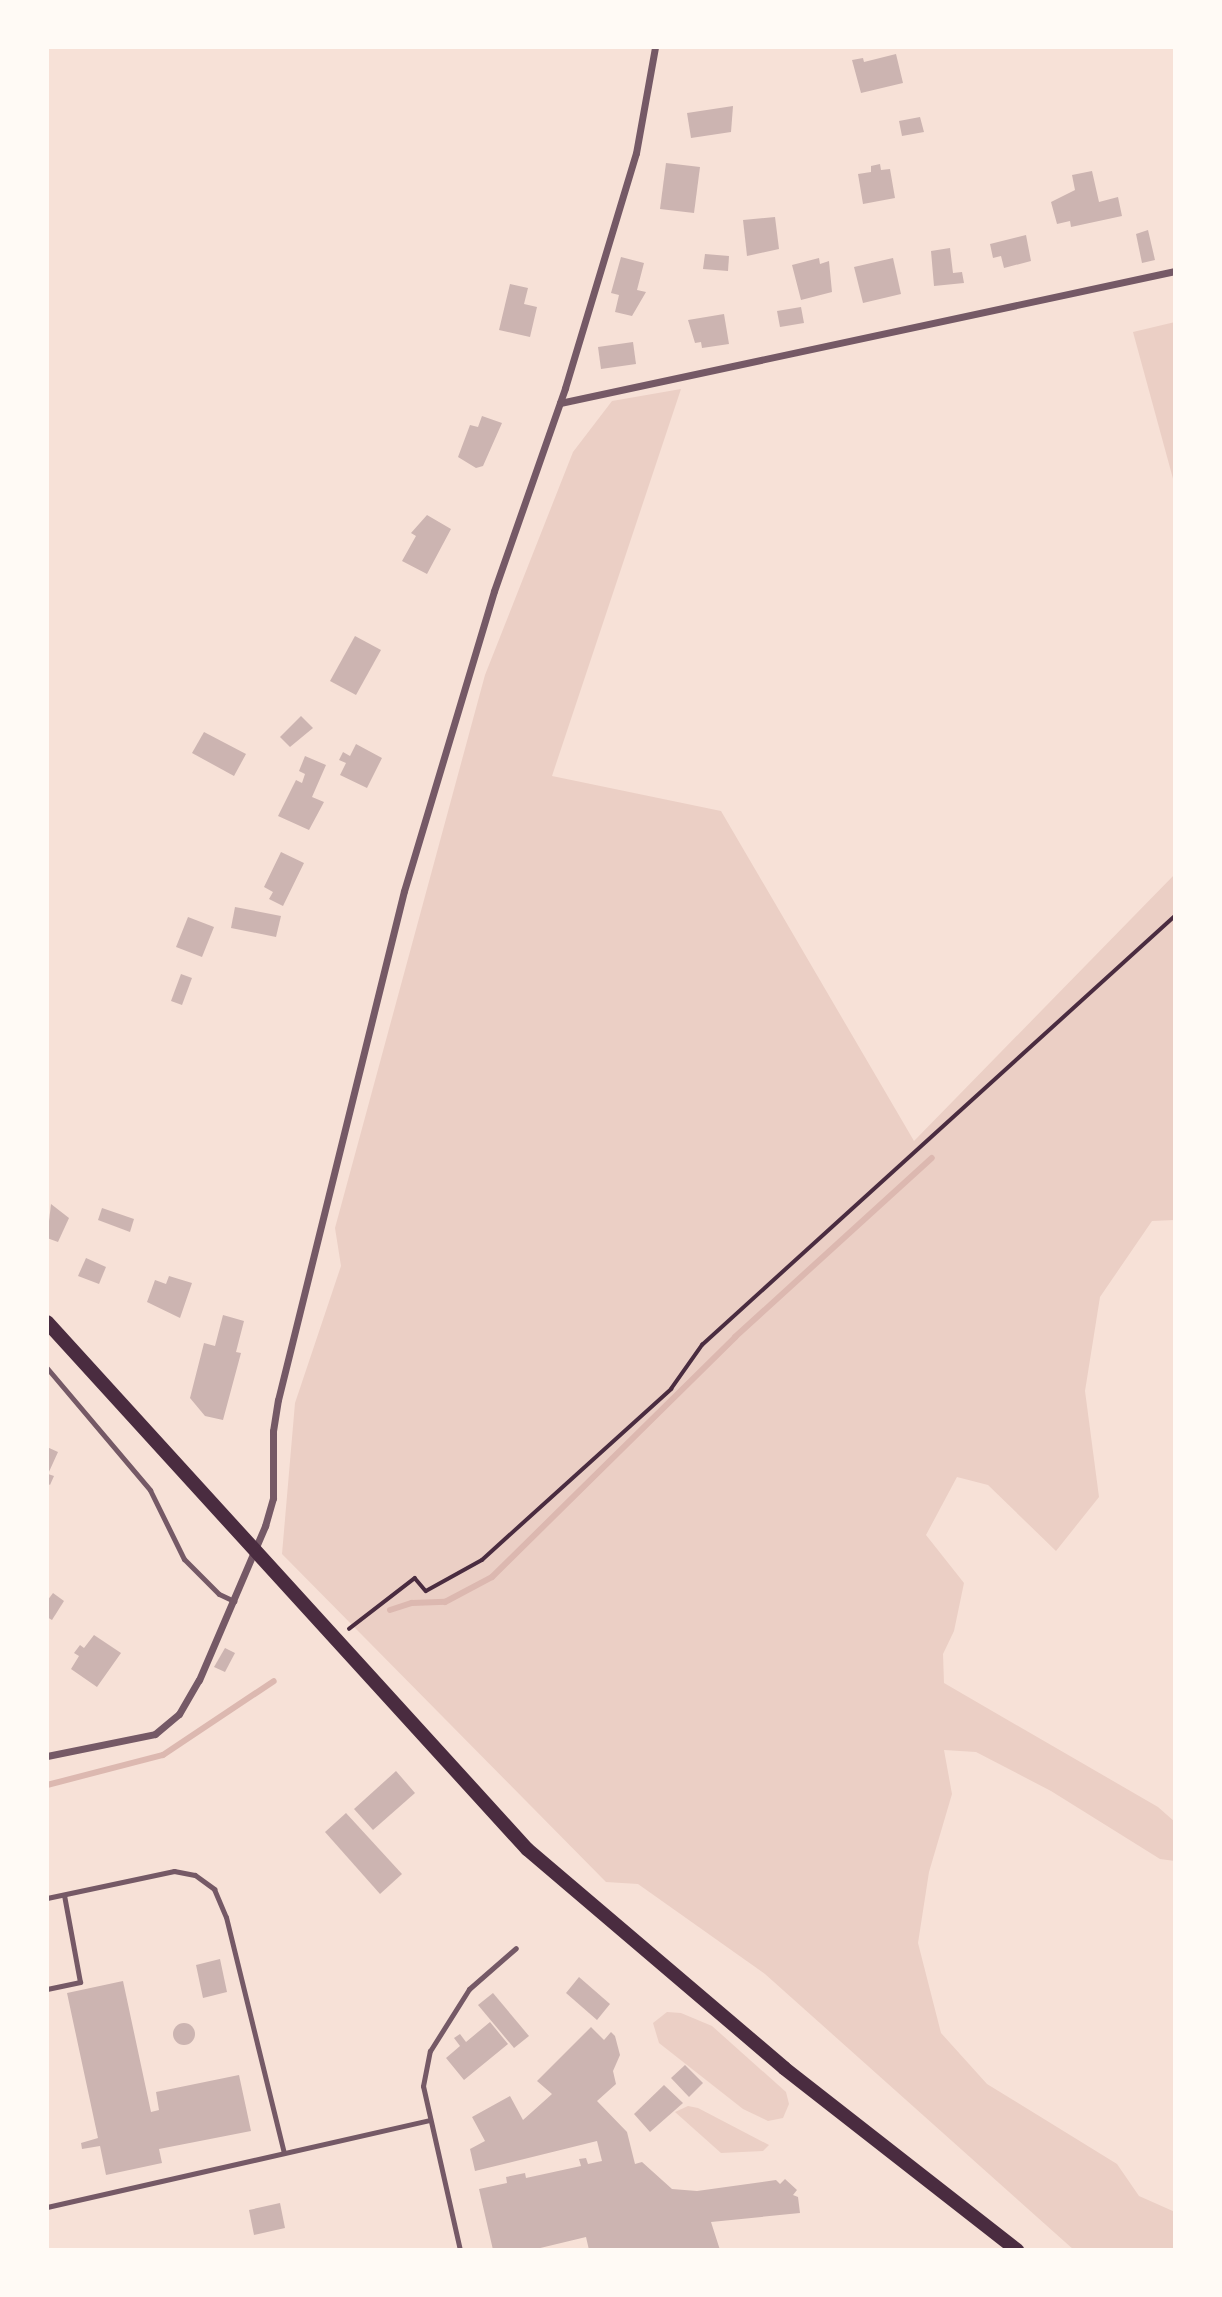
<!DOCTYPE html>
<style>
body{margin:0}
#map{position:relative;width:1222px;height:2297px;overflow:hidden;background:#f7e1d7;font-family:"Archivo Narrow",sans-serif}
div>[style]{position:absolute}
.green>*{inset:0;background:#ebcfc5}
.stream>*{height:6px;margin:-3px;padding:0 3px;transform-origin:3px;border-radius:3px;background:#dcb8b0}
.building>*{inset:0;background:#ccb4b1}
.round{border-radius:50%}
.path>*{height:3.5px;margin:-1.75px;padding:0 1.75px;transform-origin:1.75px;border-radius:1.75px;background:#4a2c40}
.service>*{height:5px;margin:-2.5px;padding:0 2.5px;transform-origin:2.5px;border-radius:2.5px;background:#755966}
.minor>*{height:7px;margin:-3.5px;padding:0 3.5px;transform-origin:3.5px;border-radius:3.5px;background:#755966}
.secondary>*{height:14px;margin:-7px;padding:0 7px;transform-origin:7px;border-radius:7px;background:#4a2c40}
span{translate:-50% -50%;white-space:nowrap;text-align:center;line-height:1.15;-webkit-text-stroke:7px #fffaf5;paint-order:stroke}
.frame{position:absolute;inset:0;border:49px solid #fffaf5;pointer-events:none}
</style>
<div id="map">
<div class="green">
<i style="clip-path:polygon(1175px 322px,1175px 486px,1133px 332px)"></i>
<i style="clip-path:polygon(681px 389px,552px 776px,721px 811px,914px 1141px,1175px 874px,1175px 1220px,1152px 1221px,1100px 1297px,1085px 1391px,1099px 1497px,1056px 1551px,988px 1485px,957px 1477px,926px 1535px,964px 1583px,954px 1631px,943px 1654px,944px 1683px,1158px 1807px,1175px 1822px,1175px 1861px,1160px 1859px,1051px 1791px,976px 1752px,944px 1750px,952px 1794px,929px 1872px,918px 1943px,941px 2033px,987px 2084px,1117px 2164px,1139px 2196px,1175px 2212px,1175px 2250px,1074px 2250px,765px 1974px,638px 1884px,606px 1882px,282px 1554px,295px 1403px,341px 1266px,335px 1228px,485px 675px,573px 452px,612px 401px)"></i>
<i style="clip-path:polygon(667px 2012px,681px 2013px,712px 2026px,786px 2092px,789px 2104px,783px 2118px,768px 2121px,743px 2109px,659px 2043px,653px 2023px)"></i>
<i style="clip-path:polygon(688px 2106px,698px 2108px,769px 2145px,763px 2151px,721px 2153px,675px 2112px)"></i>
</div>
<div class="stream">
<i style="left:390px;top:1610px;width:23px;rotate:-18deg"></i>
<i style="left:412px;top:1603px;width:33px;rotate:-2deg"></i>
<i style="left:445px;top:1602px;width:53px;rotate:-28deg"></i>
<i style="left:492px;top:1577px;width:342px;rotate:-44.6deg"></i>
<i style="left:735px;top:1337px;width:266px;rotate:-42.3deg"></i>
<i style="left:47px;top:1785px;width:120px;rotate:-14.5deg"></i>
<i style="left:163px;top:1755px;width:133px;rotate:-33.7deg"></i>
</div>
<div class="building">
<i style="clip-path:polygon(896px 54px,903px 83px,861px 93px,852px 60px,863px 58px,864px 62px)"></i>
<i style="clip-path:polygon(733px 106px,731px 132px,691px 138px,687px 113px)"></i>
<i style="clip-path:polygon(920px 117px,924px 132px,902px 136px,899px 121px)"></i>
<i style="clip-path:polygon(666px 163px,700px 167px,694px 213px,660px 209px)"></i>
<i style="clip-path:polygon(880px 164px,881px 170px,890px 169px,895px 198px,863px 204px,858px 174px,871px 172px,871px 166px)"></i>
<i style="clip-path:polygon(1092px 171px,1099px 202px,1118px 197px,1122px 216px,1071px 227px,1070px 221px,1057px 224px,1051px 202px,1075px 190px,1072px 175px)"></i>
<i style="clip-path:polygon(775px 217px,779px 249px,747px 256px,743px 220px)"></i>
<i style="clip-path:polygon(1148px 230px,1155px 260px,1142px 263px,1136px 234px)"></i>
<i style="clip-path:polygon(1026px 235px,1031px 261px,1004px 268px,1001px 256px,993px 258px,990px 244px)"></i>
<i style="clip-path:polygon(950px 248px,953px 273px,962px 272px,964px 283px,934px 286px,931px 251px)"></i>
<i style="clip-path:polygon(705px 254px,729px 256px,728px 271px,703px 269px)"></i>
<i style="clip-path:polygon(621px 257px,644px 263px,637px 290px,646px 292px,632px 316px,615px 312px,619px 295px,611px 293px)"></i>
<i style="clip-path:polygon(819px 258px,820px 264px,829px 261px,832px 292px,801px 300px,792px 265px)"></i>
<i style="clip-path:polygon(893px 258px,901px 294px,863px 303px,854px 267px)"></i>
<i style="clip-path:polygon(510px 284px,528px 288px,524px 304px,537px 307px,530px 337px,499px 330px)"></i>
<i style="clip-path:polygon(801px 307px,804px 323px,780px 327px,777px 311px)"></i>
<i style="clip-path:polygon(724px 314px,729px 344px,702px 348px,701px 342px,695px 343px,688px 320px)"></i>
<i style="clip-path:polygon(633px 342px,636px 364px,601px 369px,598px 347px)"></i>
<i style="clip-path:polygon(482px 416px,502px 423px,483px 466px,476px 468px,458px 457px,470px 425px,478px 427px)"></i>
<i style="clip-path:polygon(427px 515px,451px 529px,427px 574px,402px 561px,416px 536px,411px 533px)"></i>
<i style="clip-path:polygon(355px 636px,381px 650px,356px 695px,330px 681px)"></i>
<i style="clip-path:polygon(301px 716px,313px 728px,290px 747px,280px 737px)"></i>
<i style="clip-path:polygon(204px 732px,246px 754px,234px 776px,192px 753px)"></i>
<i style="clip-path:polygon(356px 744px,382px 758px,367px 788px,340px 775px,346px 763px,339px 760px,343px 752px,350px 756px)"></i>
<i style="clip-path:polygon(305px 756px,326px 765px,312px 797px,324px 802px,309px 830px,278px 816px,296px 780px,302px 783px,305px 774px,299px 771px)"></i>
<i style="clip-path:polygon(281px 852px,304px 863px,283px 906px,269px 899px,273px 892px,264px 887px)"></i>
<i style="clip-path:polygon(235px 907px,281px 916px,276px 937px,231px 928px)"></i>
<i style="clip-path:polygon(188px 917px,214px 927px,202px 957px,176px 947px)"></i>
<i style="clip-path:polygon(181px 974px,192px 978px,182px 1005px,171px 1001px)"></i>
<i style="clip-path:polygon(51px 1204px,69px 1218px,58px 1242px,47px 1238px)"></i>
<i style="clip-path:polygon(102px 1208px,134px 1219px,130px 1232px,98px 1220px)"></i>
<i style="clip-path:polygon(86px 1258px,106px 1267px,99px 1284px,78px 1276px)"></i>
<i style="clip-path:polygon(169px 1276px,192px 1283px,180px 1318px,147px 1302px,155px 1280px,166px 1284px)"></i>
<i style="clip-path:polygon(223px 1315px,244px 1321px,236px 1352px,241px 1353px,223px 1420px,205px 1416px,190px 1398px,204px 1343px,215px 1346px)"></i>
<i style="clip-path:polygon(47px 1447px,58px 1452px,48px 1474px,54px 1476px,50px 1485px,47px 1483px)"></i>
<i style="clip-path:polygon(53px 1593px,64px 1601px,52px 1620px,47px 1617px,47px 1601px)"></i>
<i style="clip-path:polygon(94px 1635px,121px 1653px,97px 1687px,71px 1669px,79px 1656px,74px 1653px,80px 1645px,84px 1648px)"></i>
<i style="clip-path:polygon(225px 1648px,235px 1653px,225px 1672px,214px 1667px)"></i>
<i style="clip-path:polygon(396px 1771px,415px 1793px,373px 1830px,354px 1809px)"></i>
<i style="clip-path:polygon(346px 1813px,402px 1874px,380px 1894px,325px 1832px)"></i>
<i style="clip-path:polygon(220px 1959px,227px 1992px,203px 1998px,196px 1965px)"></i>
<i style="clip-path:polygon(579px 1977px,610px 2004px,597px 2020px,566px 1993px)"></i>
<i style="clip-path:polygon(123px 1981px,151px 2112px,159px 2110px,156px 2092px,239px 2075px,251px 2131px,159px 2149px,162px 2163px,106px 2175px,100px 2146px,82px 2149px,81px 2143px,98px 2138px,67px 1993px)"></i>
<i style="clip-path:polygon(493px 1993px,529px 2036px,514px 2048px,478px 2005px)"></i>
<i style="clip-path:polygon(490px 2022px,508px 2044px,464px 2080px,446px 2058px,460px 2046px,454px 2038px,460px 2034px,466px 2042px)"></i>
<i class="round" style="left:173px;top:2023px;width:22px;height:22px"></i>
<i style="clip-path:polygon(591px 2027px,604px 2040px,611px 2032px,615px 2036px,620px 2055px,613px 2071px,616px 2084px,597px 2101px,627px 2132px,635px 2164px,642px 2162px,672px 2189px,697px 2191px,776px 2180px,780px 2184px,785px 2179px,797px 2190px,793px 2195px,798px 2197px,800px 2213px,711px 2222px,720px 2250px,589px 2250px,586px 2237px,532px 2250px,493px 2250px,479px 2189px,507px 2183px,506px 2177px,525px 2173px,526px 2178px,581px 2166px,579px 2159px,586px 2158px,588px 2164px,602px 2161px,597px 2141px,475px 2171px,470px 2149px,485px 2141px,472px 2117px,510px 2096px,523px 2120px,552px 2094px,537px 2081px)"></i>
<i style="clip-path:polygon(685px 2065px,703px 2083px,689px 2097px,671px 2078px)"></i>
<i style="clip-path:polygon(664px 2085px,683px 2103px,650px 2132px,634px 2114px)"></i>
<i style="clip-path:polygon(280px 2203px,285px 2228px,254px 2235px,249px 2210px)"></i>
</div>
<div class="path">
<i style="left:349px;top:1629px;width:83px;rotate:-37.7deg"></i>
<i style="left:415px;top:1578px;width:17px;rotate:50deg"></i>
<i style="left:426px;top:1591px;width:64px;rotate:-29deg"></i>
<i style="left:482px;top:1560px;width:255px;rotate:-42.1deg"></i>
<i style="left:671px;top:1389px;width:54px;rotate:-54.8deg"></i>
<i style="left:702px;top:1345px;width:639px;rotate:-42.21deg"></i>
</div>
<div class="service">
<i style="left:47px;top:1368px;width:160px;rotate:49.8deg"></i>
<i style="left:150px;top:1490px;width:77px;rotate:63.8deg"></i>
<i style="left:184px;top:1559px;width:49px;rotate:45deg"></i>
<i style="left:219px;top:1594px;width:17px;rotate:25deg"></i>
<i style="left:47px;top:1898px;width:130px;rotate:-12deg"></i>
<i style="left:174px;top:1871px;width:21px;rotate:11deg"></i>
<i style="left:195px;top:1875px;width:24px;rotate:36deg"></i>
<i style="left:214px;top:1889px;width:30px;rotate:67deg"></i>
<i style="left:226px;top:1917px;width:243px;rotate:76.2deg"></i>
<i style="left:47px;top:1989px;width:34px;rotate:-12deg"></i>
<i style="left:80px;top:1982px;width:88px;rotate:-100.4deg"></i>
<i style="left:47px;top:2207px;width:392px;rotate:-12.8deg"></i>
<i style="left:460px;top:2250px;width:168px;rotate:-102.7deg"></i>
<i style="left:423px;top:2086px;width:36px;rotate:-79deg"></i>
<i style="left:430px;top:2051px;width:73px;rotate:-57.8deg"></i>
<i style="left:469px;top:1989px;width:62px;rotate:-41.1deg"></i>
</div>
<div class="minor">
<i style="left:560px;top:403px;width:629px;rotate:-12.11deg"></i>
<i style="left:47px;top:1756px;width:110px;rotate:-11.5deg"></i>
<i style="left:155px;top:1734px;width:31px;rotate:-40deg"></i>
<i style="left:179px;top:1714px;width:39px;rotate:-60deg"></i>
<i style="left:199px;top:1680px;width:168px;rotate:-66.8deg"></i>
<i style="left:265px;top:1526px;width:29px;rotate:-74deg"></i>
<i style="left:273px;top:1498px;width:67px;rotate:-90deg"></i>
<i style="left:273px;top:1431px;width:31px;rotate:-81deg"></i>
<i style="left:278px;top:1400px;width:524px;rotate:-76.1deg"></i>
<i style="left:404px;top:891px;width:313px;rotate:-73.3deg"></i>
<i style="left:494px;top:591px;width:215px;rotate:-70.7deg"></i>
<i style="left:565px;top:388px;width:245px;rotate:-73.2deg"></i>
<i style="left:636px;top:153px;width:108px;rotate:-79.8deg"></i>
</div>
<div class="secondary">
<i style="left:47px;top:1322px;width:713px;rotate:47.67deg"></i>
<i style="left:527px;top:1849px;width:338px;rotate:40.4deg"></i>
<i style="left:784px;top:2068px;width:296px;rotate:38deg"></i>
</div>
<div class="frame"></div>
</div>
